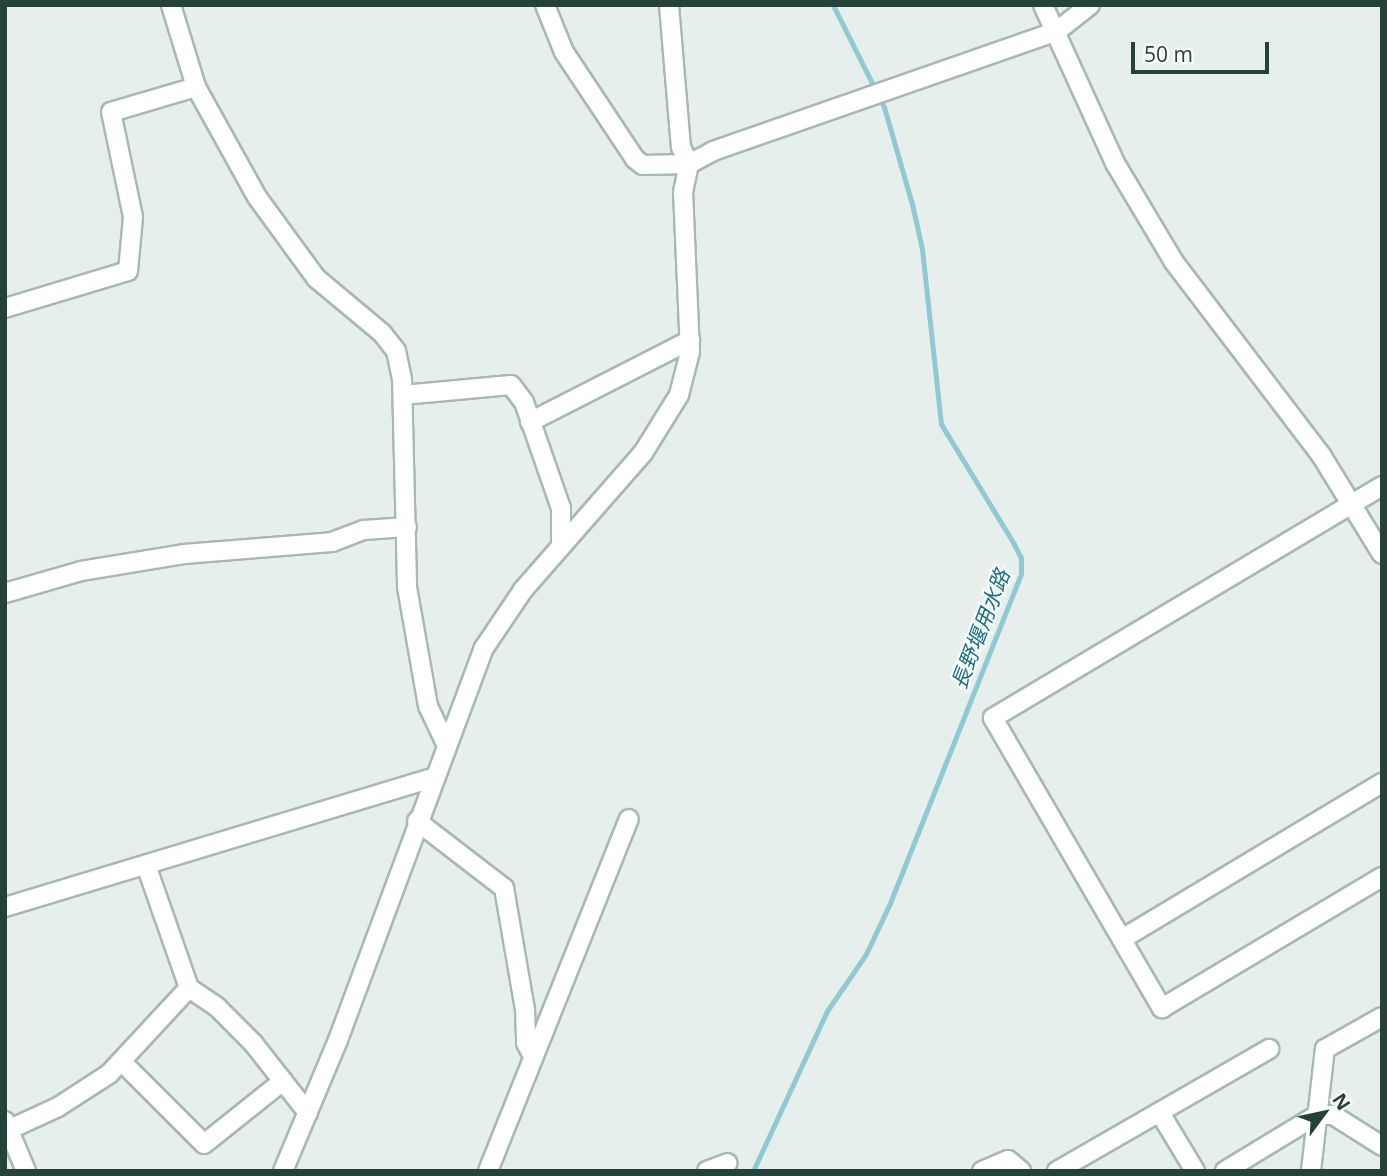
<!DOCTYPE html>
<meta charset="utf-8">
<style>
body{margin:0}
#map{position:relative;width:1387px;height:1176px;overflow:hidden;background:#e6efeb;font-family:"Open Sans","Noto Sans JP",sans-serif}
div>[style]{position:absolute}
.stream>*{height:5px;margin:-2.5px;padding:0 2.5px;transform-origin:2.5px;border-radius:2.5px;background:#8ec9d4}
.roads{filter:drop-shadow(2px 0 #a8b8b2) drop-shadow(-2px 0 #a8b8b2) drop-shadow(0 2px #a8b8b2) drop-shadow(0 -2px #a8b8b2)}
.minor>*{height:18px;margin:-9px;padding:0 9px;transform-origin:9px;border-radius:9px;background:#fff}
span{translate:-50% -50%;white-space:nowrap;text-align:center;line-height:1.15;-webkit-text-stroke:5px #f7fbf9;paint-order:stroke}
.water-label{font-size:21px;color:#1c6f80;font-style:italic}
.frame{position:absolute;inset:0;border:7px solid #24423a;pointer-events:none}
.north{position:absolute;left:1289px;top:1078px;width:70px;height:70px;-webkit-text-stroke:5px #f7fbf9;paint-order:stroke;rotate:57deg;font-size:19px;font-weight:700;line-height:28px;text-align:center;color:#24423a}
.north::after{content:'';display:block;margin:auto;width:24px;height:32px;background:#24423a;clip-path:polygon(50% 0,100% 100%,50% 72%,0 100%)}
.scale{position:absolute;left:1131px;top:42px;width:138px;height:32px;box-sizing:border-box;border:4px solid #24423a;border-top:0;padding-left:9px;font-size:21px;line-height:24px;white-space:nowrap;color:#24423a;-webkit-text-stroke:5px #f7fbf9;paint-order:stroke}
</style>
<div id="map">
<div class="stream">
<i style="left:753px;top:1171px;width:176px;rotate:-65.2deg"></i>
<i style="left:827px;top:1011px;width:69px;rotate:-55.6deg"></i>
<i style="left:866px;top:954px;width:56px;rotate:-64.8deg"></i>
<i style="left:890px;top:903px;width:355px;rotate:-68.3deg"></i>
<i style="left:1021px;top:573px;width:15px;rotate:-90deg"></i>
<i style="left:1021px;top:558px;width:16px;rotate:-117deg"></i>
<i style="left:1014px;top:544px;width:140px;rotate:-121.3deg"></i>
<i style="left:941px;top:424px;width:176px;rotate:-96.2deg"></i>
<i style="left:922px;top:249px;width:46px;rotate:-102.5deg"></i>
<i style="left:912px;top:204px;width:101px;rotate:-106.1deg"></i>
<i style="left:884px;top:107px;width:114px;rotate:-116.6deg"></i>
</div>
<div class="roads">
<div class="minor">
<i style="left:171px;top:5px;width:86px;rotate:73deg"></i>
<i style="left:196px;top:87px;width:126px;rotate:61deg"></i>
<i style="left:257px;top:197px;width:100px;rotate:53.9deg"></i>
<i style="left:316px;top:278px;width:86px;rotate:39.8deg"></i>
<i style="left:382px;top:333px;width:23px;rotate:52deg"></i>
<i style="left:396px;top:351px;width:29px;rotate:78deg"></i>
<i style="left:402px;top:379px;width:208px;rotate:88.6deg"></i>
<i style="left:407px;top:587px;width:121px;rotate:80deg"></i>
<i style="left:428px;top:706px;width:44px;rotate:64.6deg"></i>
<i style="left:545px;top:5px;width:51px;rotate:68deg"></i>
<i style="left:564px;top:52px;width:128px;rotate:56.4deg"></i>
<i style="left:635px;top:159px;width:10px;rotate:37deg"></i>
<i style="left:643px;top:165px;width:46px;rotate:-1.2deg"></i>
<i style="left:669px;top:5px;width:143px;rotate:85.2deg"></i>
<i style="left:681px;top:147px;width:19px;rotate:65deg"></i>
<i style="left:1043px;top:5px;width:174px;rotate:65.5deg"></i>
<i style="left:1115px;top:163px;width:115px;rotate:59.2deg"></i>
<i style="left:1174px;top:262px;width:243px;rotate:52.7deg"></i>
<i style="left:1321px;top:455px;width:116px;rotate:58.4deg"></i>
<i style="left:5px;top:308px;width:128px;rotate:-16.7deg"></i>
<i style="left:128px;top:271px;width:54px;rotate:-84.7deg"></i>
<i style="left:133px;top:217px;width:107px;rotate:-101.8deg"></i>
<i style="left:111px;top:112px;width:89px;rotate:-16.4deg"></i>
<i style="left:403px;top:395px;width:108px;rotate:-5.3deg"></i>
<i style="left:511px;top:385px;width:21px;rotate:53deg"></i>
<i style="left:524px;top:402px;width:112px;rotate:70.8deg"></i>
<i style="left:561px;top:508px;width:36px;rotate:90deg"></i>
<i style="left:530px;top:422px;width:180px;rotate:-27.1deg"></i>
<i style="left:1382px;top:486px;width:453px;rotate:149.2deg"></i>
<i style="left:993px;top:718px;width:336px;rotate:59.8deg"></i>
<i style="left:1162px;top:1008px;width:256px;rotate:-30.8deg"></i>
<i style="left:5px;top:593px;width:79px;rotate:-16.1deg"></i>
<i style="left:81px;top:571px;width:104px;rotate:-9.4deg"></i>
<i style="left:184px;top:554px;width:148px;rotate:-4.6deg"></i>
<i style="left:332px;top:542px;width:34px;rotate:-21deg"></i>
<i style="left:364px;top:530px;width:43px;rotate:-4deg"></i>
<i style="left:417px;top:821px;width:110px;rotate:37.6deg"></i>
<i style="left:504px;top:888px;width:123px;rotate:80.2deg"></i>
<i style="left:525px;top:1009px;width:34px;rotate:88deg"></i>
<i style="left:526px;top:1043px;width:15px;rotate:62deg"></i>
<i style="left:146px;top:865px;width:130px;rotate:70.7deg"></i>
<i style="left:189px;top:988px;width:34px;rotate:34deg"></i>
<i style="left:217px;top:1007px;width:51px;rotate:45deg"></i>
<i style="left:253px;top:1043px;width:89px;rotate:51.8deg"></i>
<i style="left:5px;top:907px;width:447px;rotate:-16.8deg"></i>
<i style="left:1122px;top:939px;width:303px;rotate:-31deg"></i>
<i style="left:121px;top:1061px;width:117px;rotate:45deg"></i>
<i style="left:204px;top:1144px;width:101px;rotate:-38.6deg"></i>
<i style="left:1160px;top:1113px;width:68px;rotate:58.9deg"></i>
<i style="left:5px;top:1121px;width:54px;rotate:67.2deg"></i>
<i style="left:8px;top:1130px;width:55px;rotate:-24.7deg"></i>
<i style="left:58px;top:1107px;width:61px;rotate:-32.9deg"></i>
<i style="left:109px;top:1074px;width:117px;rotate:-47.1deg"></i>
<i style="left:283px;top:1171px;width:142px;rotate:-67.2deg"></i>
<i style="left:338px;top:1040px;width:418px;rotate:-69.6deg"></i>
<i style="left:484px;top:648px;width:70px;rotate:-56.1deg"></i>
<i style="left:523px;top:590px;width:182px;rotate:-48.8deg"></i>
<i style="left:643px;top:453px;width:68px;rotate:-58.2deg"></i>
<i style="left:679px;top:395px;width:44px;rotate:-75.7deg"></i>
<i style="left:690px;top:352px;width:160px;rotate:-92.5deg"></i>
<i style="left:683px;top:192px;width:29px;rotate:-78deg"></i>
<i style="left:689px;top:164px;width:27px;rotate:-28deg"></i>
<i style="left:713px;top:151px;width:364px;rotate:-19.2deg"></i>
<i style="left:1057px;top:31px;width:42px;rotate:-38.2deg"></i>
<i style="left:488px;top:1171px;width:379px;rotate:-68.2deg"></i>
<i style="left:707px;top:1171px;width:22px;rotate:-21deg"></i>
<i style="left:982px;top:1171px;width:28px;rotate:-23deg"></i>
<i style="left:1008px;top:1160px;width:17px;rotate:40deg"></i>
<i style="left:1057px;top:1171px;width:245px;rotate:-29.9deg"></i>
<i style="left:1225px;top:1171px;width:108px;rotate:-31.3deg"></i>
<i style="left:1317px;top:1115px;width:16px"></i>
<i style="left:1333px;top:1115px;width:58px;rotate:32.3deg"></i>
<i style="left:1311px;top:1171px;width:123px;rotate:-83.5deg"></i>
<i style="left:1325px;top:1049px;width:65px;rotate:-29.3deg"></i>
</div>
</div>
<div class="water-label">
<span style="left:980px;top:629px;rotate:-69deg">長野堰用水路</span>
</div>
<div class="frame"></div>
<div class="north">N</div>
<div class="scale">50 m</div>
</div>
